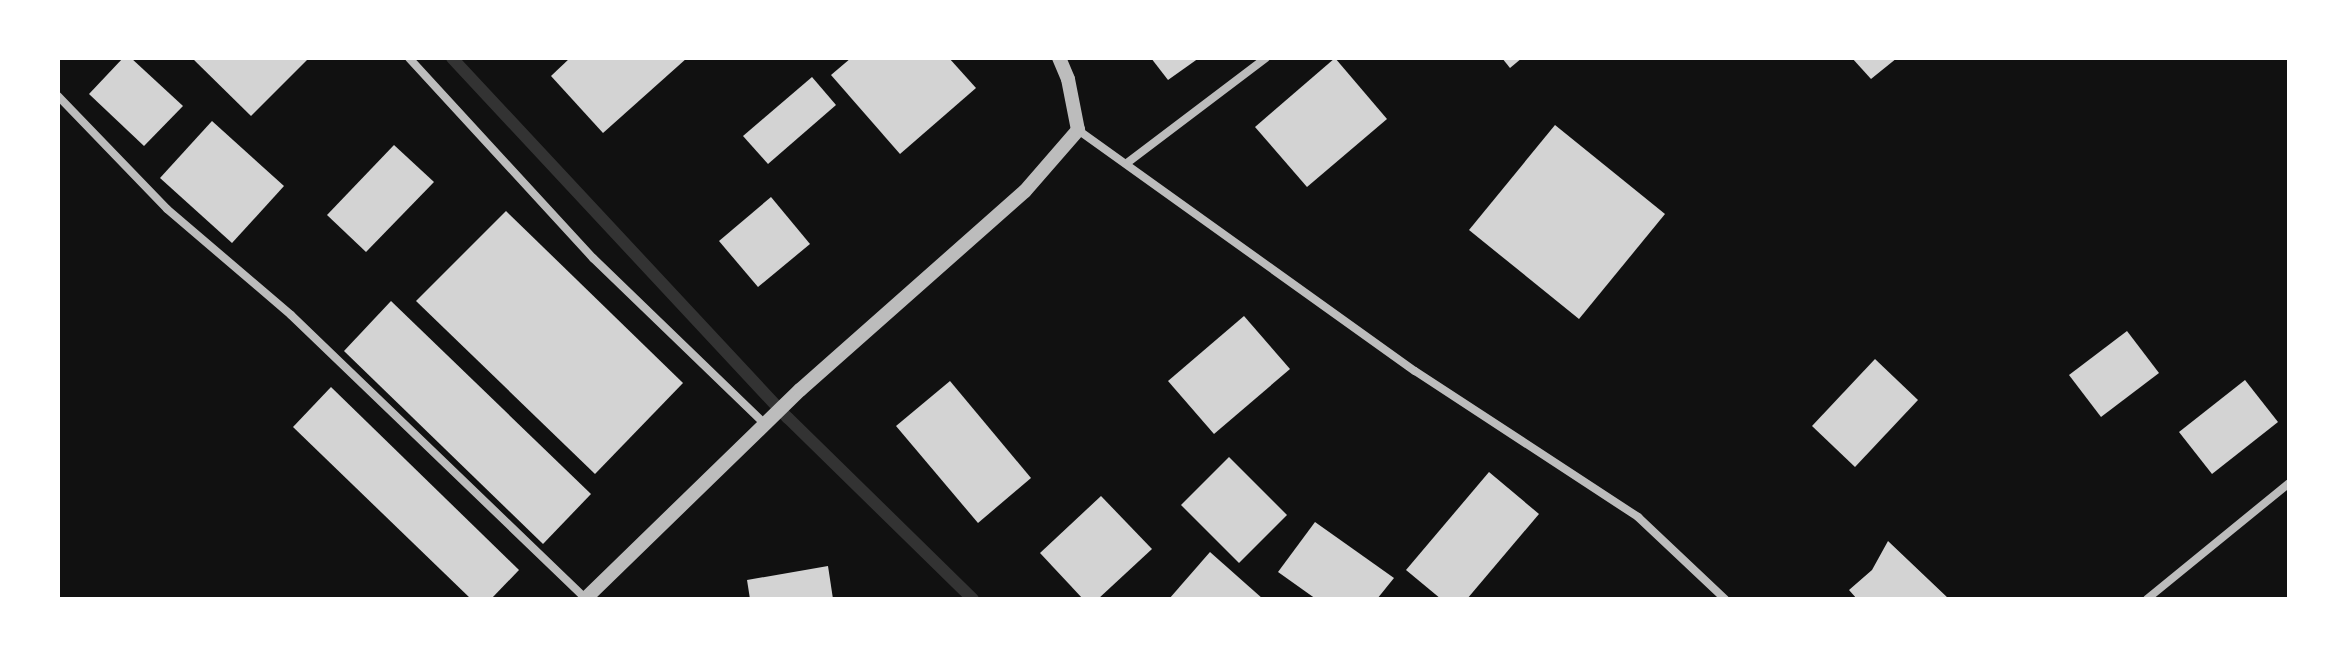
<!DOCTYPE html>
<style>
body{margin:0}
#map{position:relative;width:2347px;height:657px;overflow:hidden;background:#111;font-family:Montserrat,sans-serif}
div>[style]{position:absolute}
.stream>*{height:12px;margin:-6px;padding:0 6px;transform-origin:6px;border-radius:6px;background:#333}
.building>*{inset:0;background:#d3d3d3}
.minor>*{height:8px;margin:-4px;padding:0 4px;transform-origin:4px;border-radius:4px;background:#bcbcbc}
.tertiary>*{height:14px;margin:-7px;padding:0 7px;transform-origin:7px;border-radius:7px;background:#bcbcbc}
span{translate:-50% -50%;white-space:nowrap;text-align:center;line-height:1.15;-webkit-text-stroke:7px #fff;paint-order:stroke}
.frame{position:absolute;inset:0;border:60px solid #fff;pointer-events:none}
</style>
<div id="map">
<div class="stream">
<i style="left:452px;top:58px;width:492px;rotate:47deg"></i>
<i style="left:788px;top:418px;width:259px;rotate:44.4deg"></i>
</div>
<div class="building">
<i style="clip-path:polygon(123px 58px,131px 58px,183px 106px,144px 146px,89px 94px)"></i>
<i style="clip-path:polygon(192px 58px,309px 58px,251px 116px)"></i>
<i style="clip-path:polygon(570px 58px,687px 58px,603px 133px,551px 76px)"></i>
<i style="clip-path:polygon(851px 58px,949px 58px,976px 88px,900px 154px,831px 75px)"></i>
<i style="clip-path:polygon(1151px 58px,1199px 58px,1168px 80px)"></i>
<i style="clip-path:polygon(1335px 58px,1387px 119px,1307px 187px,1255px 127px)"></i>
<i style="clip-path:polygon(1502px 58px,1522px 58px,1510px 68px)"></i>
<i style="clip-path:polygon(1852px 58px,1897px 58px,1871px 79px)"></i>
<i style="clip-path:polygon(812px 77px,836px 105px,768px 164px,743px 136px)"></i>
<i style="clip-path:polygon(212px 121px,284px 186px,232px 243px,160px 178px)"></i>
<i style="clip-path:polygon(1555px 125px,1665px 214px,1579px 319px,1469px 230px)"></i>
<i style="clip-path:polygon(394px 145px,434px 182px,366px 252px,327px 215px)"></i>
<i style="clip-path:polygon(771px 197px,810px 244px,758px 287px,719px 241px)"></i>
<i style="clip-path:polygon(506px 211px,683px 383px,595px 474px,416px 301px)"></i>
<i style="clip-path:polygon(391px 301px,591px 494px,543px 544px,344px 351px)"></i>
<i style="clip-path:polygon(1244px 316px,1290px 369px,1214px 434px,1168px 381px)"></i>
<i style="clip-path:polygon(2127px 331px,2159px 373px,2101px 417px,2069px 375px)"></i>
<i style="clip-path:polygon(1875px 359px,1918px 400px,1855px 467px,1812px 426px)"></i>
<i style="clip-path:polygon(2245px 380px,2278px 422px,2212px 474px,2179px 432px)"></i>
<i style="clip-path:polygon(950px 381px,1031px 478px,978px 523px,896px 426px)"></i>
<i style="clip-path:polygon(331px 387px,519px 570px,491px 599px,471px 599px,293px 427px)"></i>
<i style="clip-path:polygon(1229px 457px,1287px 515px,1239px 563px,1181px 505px)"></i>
<i style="clip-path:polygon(1489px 472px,1539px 514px,1467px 599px,1441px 599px,1406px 570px)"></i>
<i style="clip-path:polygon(1101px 496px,1152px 549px,1098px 599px,1083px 599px,1040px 553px)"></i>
<i style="clip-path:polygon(1315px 522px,1394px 578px,1377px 599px,1316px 599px,1278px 572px)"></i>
<i style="clip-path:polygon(1888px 541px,1949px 599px,1857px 599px,1849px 590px,1872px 570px)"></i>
<i style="clip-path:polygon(1210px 552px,1263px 599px,1169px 599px)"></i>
<i style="clip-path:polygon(828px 566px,833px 599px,750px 599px,747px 580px)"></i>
</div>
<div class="minor">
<i style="left:409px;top:58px;width:272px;rotate:47.4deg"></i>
<i style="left:593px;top:258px;width:239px;rotate:44deg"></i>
<i style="left:58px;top:96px;width:157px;rotate:46deg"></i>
<i style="left:167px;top:209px;width:163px;rotate:40.5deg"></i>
<i style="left:291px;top:315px;width:409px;rotate:43.9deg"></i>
<i style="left:1078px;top:130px;width:414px;rotate:35.6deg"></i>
<i style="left:1415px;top:371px;width:267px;rotate:33.2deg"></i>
<i style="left:1638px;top:517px;width:120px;rotate:43.3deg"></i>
<i style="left:1127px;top:163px;width:174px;rotate:-37.1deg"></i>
<i style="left:2147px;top:599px;width:183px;rotate:-39.2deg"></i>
</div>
<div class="tertiary">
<i style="left:585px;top:599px;width:300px;rotate:-44.2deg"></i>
<i style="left:800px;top:390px;width:300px;rotate:-41.5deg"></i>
<i style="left:1025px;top:191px;width:81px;rotate:-49deg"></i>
<i style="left:1078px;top:130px;width:52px;rotate:-101.1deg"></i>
<i style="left:1068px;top:79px;width:23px;rotate:-113deg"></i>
</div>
<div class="frame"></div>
</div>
